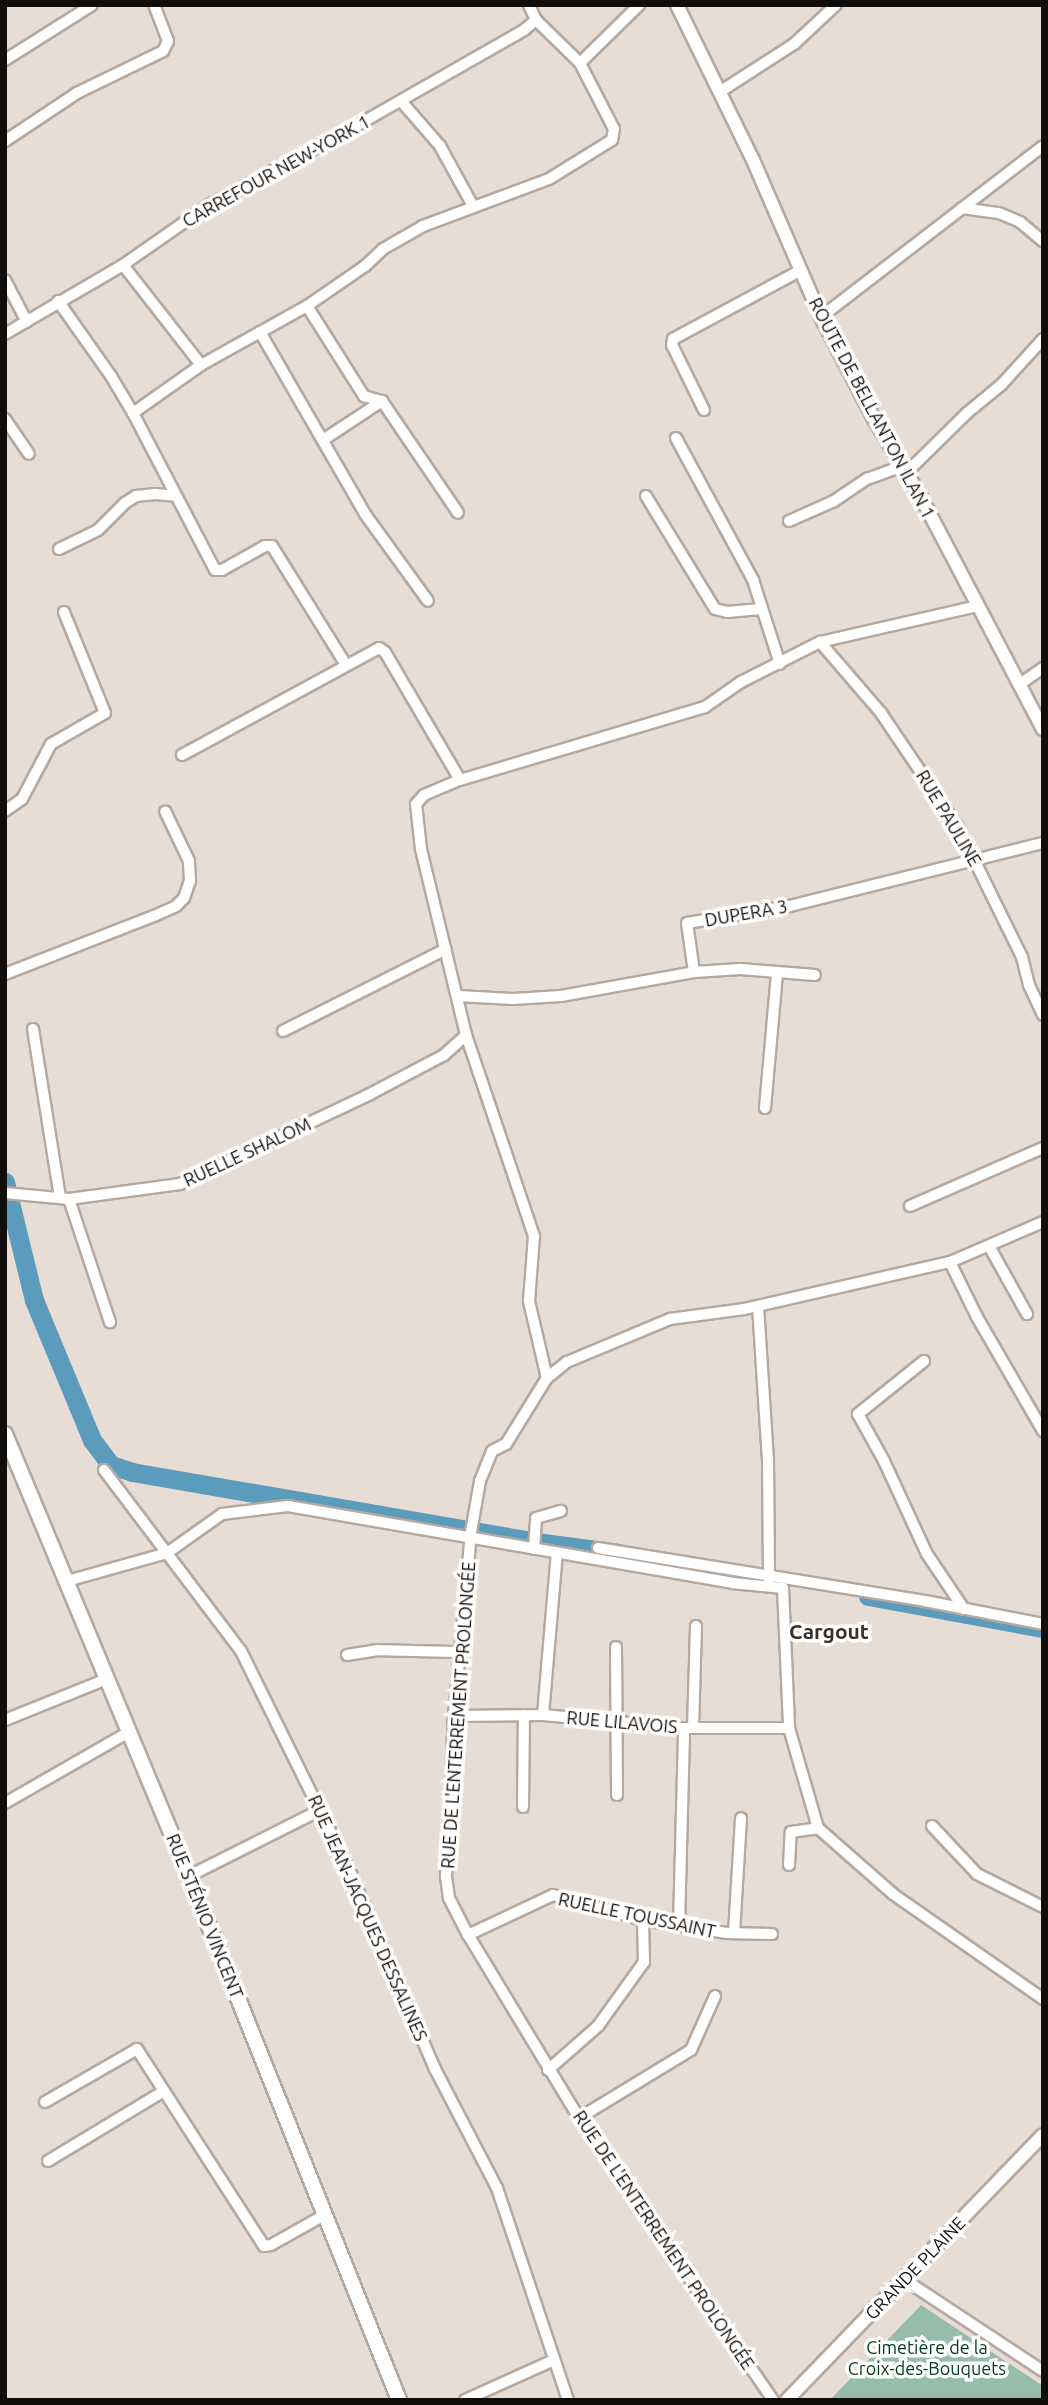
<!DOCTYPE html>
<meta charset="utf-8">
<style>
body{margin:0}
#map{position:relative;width:1048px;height:2405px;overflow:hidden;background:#e8ddd4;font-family:Ubuntu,sans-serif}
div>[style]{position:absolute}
.green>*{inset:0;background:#96bda9}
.river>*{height:19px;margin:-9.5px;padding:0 9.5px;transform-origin:9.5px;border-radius:9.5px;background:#5b9cbd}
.roads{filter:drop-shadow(2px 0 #b4a9a1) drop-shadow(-2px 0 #b4a9a1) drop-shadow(0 2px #b4a9a1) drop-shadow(0 -2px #b4a9a1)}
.minor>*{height:10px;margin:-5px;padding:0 5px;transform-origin:5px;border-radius:5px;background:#fff}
.tertiary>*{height:12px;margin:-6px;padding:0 6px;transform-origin:6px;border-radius:6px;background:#fff}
.primary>*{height:14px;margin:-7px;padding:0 7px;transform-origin:7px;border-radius:7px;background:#fff}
span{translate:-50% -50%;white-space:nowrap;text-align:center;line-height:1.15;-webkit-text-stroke:7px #fff;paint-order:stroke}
.street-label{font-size:18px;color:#110d0a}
.park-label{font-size:18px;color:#013b26}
.quarter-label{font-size:21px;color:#39302a;font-weight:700}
.frame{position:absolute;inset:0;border:7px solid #110d0a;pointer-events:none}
</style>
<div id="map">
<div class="green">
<i style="clip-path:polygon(921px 2305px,1043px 2386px,1043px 2400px,830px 2400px)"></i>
</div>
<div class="river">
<i style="left:5px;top:1182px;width:122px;rotate:76.2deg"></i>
<i style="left:34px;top:1300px;width:152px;rotate:67.5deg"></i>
<i style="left:92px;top:1440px;width:31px;rotate:53deg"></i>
<i style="left:111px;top:1465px;width:22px;rotate:18deg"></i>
<i style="left:132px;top:1472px;width:410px;rotate:9.8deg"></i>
<i style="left:536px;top:1542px;width:83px;rotate:7.6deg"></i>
<i style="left:868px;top:1596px;width:178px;rotate:10.4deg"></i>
</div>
<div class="roads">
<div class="minor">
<i style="left:5px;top:60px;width:103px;rotate:-32.3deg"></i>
<i style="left:580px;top:63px;width:83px;rotate:-44.5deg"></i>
<i style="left:721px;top:91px;width:87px;rotate:-32.8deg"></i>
<i style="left:794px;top:44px;width:57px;rotate:-42.9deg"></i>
<i style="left:401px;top:101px;width:60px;rotate:49.1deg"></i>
<i style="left:440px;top:146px;width:68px;rotate:61.2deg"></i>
<i style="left:5px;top:141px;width:87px;rotate:-33.7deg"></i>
<i style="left:77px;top:93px;width:96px;rotate:-26deg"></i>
<i style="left:163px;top:51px;width:11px;rotate:-63deg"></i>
<i style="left:168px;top:41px;width:39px;rotate:-111deg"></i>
<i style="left:962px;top:208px;width:37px;rotate:8deg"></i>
<i style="left:999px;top:213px;width:23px;rotate:23deg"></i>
<i style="left:1020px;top:222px;width:30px;rotate:40deg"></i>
<i style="left:123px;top:265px;width:127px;rotate:52deg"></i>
<i style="left:201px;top:365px;width:121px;rotate:-29.1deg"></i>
<i style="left:307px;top:306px;width:70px;rotate:-34.6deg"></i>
<i style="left:365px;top:266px;width:25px;rotate:-43deg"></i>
<i style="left:383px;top:249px;width:46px;rotate:-29.9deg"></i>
<i style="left:423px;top:226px;width:134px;rotate:-20.5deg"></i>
<i style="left:549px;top:179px;width:74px;rotate:-31.8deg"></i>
<i style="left:612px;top:140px;width:11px;rotate:-80deg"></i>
<i style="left:614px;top:129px;width:74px;rotate:-117.3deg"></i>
<i style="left:580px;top:63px;width:62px;rotate:-135.7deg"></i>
<i style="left:5px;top:280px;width:47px;rotate:62.4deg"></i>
<i style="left:58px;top:301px;width:92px;rotate:54.8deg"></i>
<i style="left:111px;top:376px;width:43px;rotate:59.3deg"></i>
<i style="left:133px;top:413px;width:177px;rotate:62.4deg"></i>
<i style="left:215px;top:570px;width:7px"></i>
<i style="left:222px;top:570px;width:49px;rotate:-29.2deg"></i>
<i style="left:265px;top:546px;width:7px"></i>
<i style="left:272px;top:546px;width:140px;rotate:58.1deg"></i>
<i style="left:307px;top:306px;width:107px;rotate:57.7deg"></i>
<i style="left:364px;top:396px;width:19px;rotate:16deg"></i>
<i style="left:821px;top:317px;width:280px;rotate:-37.6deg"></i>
<i style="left:260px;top:332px;width:210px;rotate:60deg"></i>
<i style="left:365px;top:514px;width:107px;rotate:54.1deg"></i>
<i style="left:5px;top:334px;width:137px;rotate:-30.3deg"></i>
<i style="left:123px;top:265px;width:105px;rotate:-34.9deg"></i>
<i style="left:209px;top:205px;width:159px;rotate:-28.2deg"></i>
<i style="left:349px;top:130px;width:202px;rotate:-29.7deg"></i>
<i style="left:524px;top:30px;width:16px;rotate:-40deg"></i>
<i style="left:536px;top:20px;width:17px;rotate:-115deg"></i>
<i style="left:704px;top:410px;width:72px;rotate:-116.2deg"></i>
<i style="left:672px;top:345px;width:6px;rotate:-81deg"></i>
<i style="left:673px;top:339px;width:145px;rotate:-28.3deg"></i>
<i style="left:133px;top:413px;width:83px;rotate:-35.2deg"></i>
<i style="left:5px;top:419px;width:42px;rotate:55.6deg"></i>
<i style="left:676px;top:438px;width:162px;rotate:61.5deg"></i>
<i style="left:753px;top:580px;width:88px;rotate:72.2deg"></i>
<i style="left:323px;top:440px;width:71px;rotate:-33.5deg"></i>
<i style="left:382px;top:401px;width:135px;rotate:55.8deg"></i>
<i style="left:905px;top:474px;width:87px;rotate:-44.5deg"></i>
<i style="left:967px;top:413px;width:45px;rotate:-39.6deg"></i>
<i style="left:1002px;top:384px;width:61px;rotate:-47.7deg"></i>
<i style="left:646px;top:496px;width:132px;rotate:58.6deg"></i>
<i style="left:715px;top:609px;width:12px;rotate:14deg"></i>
<i style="left:727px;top:612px;width:34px;rotate:-5deg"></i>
<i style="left:789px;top:521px;width:49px;rotate:-24deg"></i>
<i style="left:834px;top:501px;width:40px;rotate:-34deg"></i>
<i style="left:867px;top:479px;width:35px;rotate:-20deg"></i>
<i style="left:59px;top:549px;width:43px;rotate:-26deg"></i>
<i style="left:98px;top:530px;width:38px;rotate:-45deg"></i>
<i style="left:125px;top:503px;width:13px;rotate:-32deg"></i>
<i style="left:136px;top:496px;width:19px;rotate:-6deg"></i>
<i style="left:155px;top:494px;width:21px;rotate:5deg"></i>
<i style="left:820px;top:642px;width:94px;rotate:49.3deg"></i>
<i style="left:881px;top:713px;width:138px;rotate:56deg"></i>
<i style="left:958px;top:827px;width:145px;rotate:63.8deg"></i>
<i style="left:1022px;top:957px;width:29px;rotate:76deg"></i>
<i style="left:1029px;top:985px;width:33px;rotate:65deg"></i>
<i style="left:1020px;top:684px;width:28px;rotate:-35deg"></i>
<i style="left:182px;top:755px;width:224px;rotate:-28.5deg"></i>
<i style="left:379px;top:648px;width:7px;rotate:34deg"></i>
<i style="left:385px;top:652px;width:148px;rotate:59.6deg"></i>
<i style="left:5px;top:811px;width:21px;rotate:-35deg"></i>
<i style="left:22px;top:799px;width:62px;rotate:-62.2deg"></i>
<i style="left:51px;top:744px;width:62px;rotate:-29.9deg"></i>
<i style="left:105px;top:713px;width:109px;rotate:-112.1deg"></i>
<i style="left:694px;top:972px;width:46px;rotate:-3.7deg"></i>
<i style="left:740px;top:969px;width:75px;rotate:4.6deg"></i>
<i style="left:5px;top:974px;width:160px;rotate:-21.3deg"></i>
<i style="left:154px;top:916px;width:24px;rotate:-24deg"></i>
<i style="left:176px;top:906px;width:11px;rotate:-45deg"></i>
<i style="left:184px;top:898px;width:18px;rotate:-71deg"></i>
<i style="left:190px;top:881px;width:20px;rotate:-93deg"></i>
<i style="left:189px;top:861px;width:55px;rotate:-115.6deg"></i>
<i style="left:458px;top:996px;width:55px;rotate:3.1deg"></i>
<i style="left:513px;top:999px;width:48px;rotate:-3.6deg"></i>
<i style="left:561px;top:996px;width:135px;rotate:-10.2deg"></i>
<i style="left:694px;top:972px;width:49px;rotate:-98.1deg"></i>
<i style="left:687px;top:923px;width:104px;rotate:-9.4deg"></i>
<i style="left:790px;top:906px;width:261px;rotate:-14deg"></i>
<i style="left:33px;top:1029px;width:171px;rotate:80.9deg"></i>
<i style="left:283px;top:1031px;width:182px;rotate:-26.7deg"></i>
<i style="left:765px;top:1108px;width:136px;rotate:-84.9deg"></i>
<i style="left:5px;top:1193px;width:64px;rotate:5.4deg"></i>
<i style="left:69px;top:1199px;width:112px;rotate:-7.7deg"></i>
<i style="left:180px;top:1184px;width:210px;rotate:-25.3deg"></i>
<i style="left:370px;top:1094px;width:84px;rotate:-27.8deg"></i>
<i style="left:444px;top:1055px;width:30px;rotate:-42deg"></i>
<i style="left:69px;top:1199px;width:130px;rotate:71.6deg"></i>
<i style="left:910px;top:1206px;width:145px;rotate:-23.6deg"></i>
<i style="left:989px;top:1246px;width:78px;rotate:60.8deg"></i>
<i style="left:950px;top:1262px;width:61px;rotate:63.9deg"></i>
<i style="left:977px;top:1317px;width:132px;rotate:59.9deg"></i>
<i style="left:758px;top:1306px;width:153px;rotate:86.3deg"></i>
<i style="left:768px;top:1459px;width:123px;rotate:89.5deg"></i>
<i style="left:924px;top:1361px;width:85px;rotate:141.2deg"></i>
<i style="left:858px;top:1414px;width:54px;rotate:61deg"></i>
<i style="left:884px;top:1461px;width:102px;rotate:65.2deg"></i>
<i style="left:927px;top:1554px;width:66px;rotate:56.1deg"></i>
<i style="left:547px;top:1378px;width:79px;rotate:-103.2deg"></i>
<i style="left:529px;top:1301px;width:65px;rotate:-85.6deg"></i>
<i style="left:534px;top:1236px;width:212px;rotate:-108.7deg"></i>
<i style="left:466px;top:1035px;width:191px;rotate:-103.6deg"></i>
<i style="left:421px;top:849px;width:45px;rotate:-96.3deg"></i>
<i style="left:416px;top:804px;width:12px;rotate:-48deg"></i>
<i style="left:424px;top:795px;width:39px;rotate:-23deg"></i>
<i style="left:460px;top:780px;width:256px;rotate:-16.6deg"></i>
<i style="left:705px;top:707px;width:44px;rotate:-34.8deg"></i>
<i style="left:741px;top:682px;width:89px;rotate:-26.9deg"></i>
<i style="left:820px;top:642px;width:161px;rotate:-12.9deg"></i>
<i style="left:104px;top:1470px;width:227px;rotate:52.9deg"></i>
<i style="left:241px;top:1651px;width:249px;rotate:63.7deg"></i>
<i style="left:351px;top:1874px;width:212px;rotate:66.7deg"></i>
<i style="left:435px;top:2069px;width:134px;rotate:62.5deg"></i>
<i style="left:497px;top:2188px;width:224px;rotate:71.5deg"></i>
<i style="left:598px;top:1548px;width:331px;rotate:9.2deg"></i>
<i style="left:925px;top:1601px;width:120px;rotate:11deg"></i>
<i style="left:534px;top:1549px;width:31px;rotate:-86deg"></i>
<i style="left:536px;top:1518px;width:26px;rotate:-16deg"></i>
<i style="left:67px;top:1581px;width:104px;rotate:-15.6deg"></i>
<i style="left:167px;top:1553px;width:67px;rotate:-35.3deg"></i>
<i style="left:222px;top:1514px;width:66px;rotate:-6.9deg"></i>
<i style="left:288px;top:1506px;width:451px;rotate:9.8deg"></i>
<i style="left:732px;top:1583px;width:51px;rotate:5.6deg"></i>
<i style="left:783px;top:1588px;width:140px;rotate:87.5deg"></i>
<i style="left:789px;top:1728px;width:104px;rotate:73.8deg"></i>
<i style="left:818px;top:1828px;width:100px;rotate:41.3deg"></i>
<i style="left:893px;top:1894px;width:183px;rotate:35deg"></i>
<i style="left:616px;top:1647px;width:148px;rotate:89.6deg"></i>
<i style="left:347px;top:1655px;width:30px;rotate:-9deg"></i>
<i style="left:377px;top:1650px;width:83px;rotate:1.4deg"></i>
<i style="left:543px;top:1715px;width:163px;rotate:-85.1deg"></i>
<i style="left:454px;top:1716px;width:89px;rotate:-0.6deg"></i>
<i style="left:543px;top:1715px;width:142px;rotate:5.3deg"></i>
<i style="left:684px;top:1728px;width:105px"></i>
<i style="left:5px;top:1720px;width:110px;rotate:-21.9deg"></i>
<i style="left:693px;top:1728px;width:102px;rotate:-88.3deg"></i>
<i style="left:5px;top:1803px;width:143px;rotate:-29.8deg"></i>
<i style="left:523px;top:1807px;width:92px;rotate:-89.4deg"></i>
<i style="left:932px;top:1826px;width:66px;rotate:46.8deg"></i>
<i style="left:977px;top:1874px;width:74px;rotate:26.6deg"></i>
<i style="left:789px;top:1865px;width:33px;rotate:-87deg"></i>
<i style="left:791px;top:1832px;width:27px;rotate:-8deg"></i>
<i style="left:189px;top:1876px;width:147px;rotate:-26.7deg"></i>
<i style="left:679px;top:1925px;width:197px;rotate:-88.5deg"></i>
<i style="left:734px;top:1933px;width:115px;rotate:-86.5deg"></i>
<i style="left:468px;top:1935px;width:94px;rotate:-25.2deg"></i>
<i style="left:553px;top:1895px;width:93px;rotate:15.5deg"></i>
<i style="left:643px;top:1920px;width:85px;rotate:8.8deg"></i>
<i style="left:727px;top:1933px;width:45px;rotate:1.3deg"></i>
<i style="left:548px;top:2070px;width:67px;rotate:-41.3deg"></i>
<i style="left:598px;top:2026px;width:79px;rotate:-54.3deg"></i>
<i style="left:644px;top:1962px;width:42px;rotate:-91.4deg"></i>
<i style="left:45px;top:2102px;width:106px;rotate:-29.9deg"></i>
<i style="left:137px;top:2049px;width:234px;rotate:57.2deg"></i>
<i style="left:264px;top:2246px;width:7px;rotate:-8deg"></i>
<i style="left:271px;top:2245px;width:63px;rotate:-29.4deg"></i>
<i style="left:579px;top:2118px;width:131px;rotate:-31.3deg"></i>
<i style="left:691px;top:2050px;width:59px;rotate:-66deg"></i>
<i style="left:48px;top:2161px;width:135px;rotate:-31.1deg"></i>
<i style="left:905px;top:2280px;width:165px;rotate:33.4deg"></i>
<i style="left:465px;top:2400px;width:98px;rotate:-24.2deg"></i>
<i style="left:773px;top:2400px;width:342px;rotate:-124.5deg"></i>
<i style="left:579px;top:2118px;width:214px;rotate:-121.2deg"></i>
<i style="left:468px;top:1935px;width:42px;rotate:-117.2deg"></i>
<i style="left:449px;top:1898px;width:21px;rotate:-98deg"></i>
<i style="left:446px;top:1877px;width:161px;rotate:-87.2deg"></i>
<i style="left:454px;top:1716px;width:185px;rotate:-84.7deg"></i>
<i style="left:471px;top:1532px;width:52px;rotate:-80deg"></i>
<i style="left:480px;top:1481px;width:32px;rotate:-68deg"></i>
<i style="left:492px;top:1451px;width:16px;rotate:-27deg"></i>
<i style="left:506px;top:1444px;width:78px;rotate:-58.2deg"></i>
<i style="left:547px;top:1378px;width:26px;rotate:-39deg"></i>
<i style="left:567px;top:1362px;width:112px;rotate:-22.7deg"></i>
<i style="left:670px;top:1319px;width:75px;rotate:-7.7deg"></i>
<i style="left:744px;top:1309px;width:211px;rotate:-12.9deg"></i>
<i style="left:950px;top:1262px;width:101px;rotate:-23.3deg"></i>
</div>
<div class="tertiary">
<i style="left:677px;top:5px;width:173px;rotate:63.9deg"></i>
<i style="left:753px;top:160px;width:171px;rotate:66.6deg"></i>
<i style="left:821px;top:317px;width:115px;rotate:62.5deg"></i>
<i style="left:874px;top:419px;width:91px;rotate:58.9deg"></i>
<i style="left:921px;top:497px;width:262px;rotate:62.3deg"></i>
<i style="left:787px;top:2400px;width:368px;rotate:-46deg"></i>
</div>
<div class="primary">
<i style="left:5px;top:1434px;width:479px;rotate:67.4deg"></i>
<i style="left:189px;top:1876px;width:565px;rotate:68.16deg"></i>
</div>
</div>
<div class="street-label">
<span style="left:276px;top:171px;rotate:-29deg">CARREFOUR NEW-YORK 1</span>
<span style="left:872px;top:408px;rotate:62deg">ROUTE DE BELLANTON ILAN 1</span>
<span style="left:949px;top:818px;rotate:59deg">RUE PAULINE</span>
<span style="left:746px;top:913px;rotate:-10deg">DUPERA 3</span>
<span style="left:247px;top:1152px;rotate:-25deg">RUELLE SHALOM</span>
<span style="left:458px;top:1715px;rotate:-86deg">RUE DE L'ENTERREMENT PROLONGÉE</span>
<span style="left:622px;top:1722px;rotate:5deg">RUE LILAVOIS</span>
<span style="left:637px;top:1915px;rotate:12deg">RUELLE TOUSSAINT</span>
<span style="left:205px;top:1916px;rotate:68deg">RUE STÉNIO VINCENT</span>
<span style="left:368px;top:1918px;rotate:66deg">RUE JEAN-JACQUES DESSALINES</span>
<span style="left:664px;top:2240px;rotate:56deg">RUE DE L'ENTERREMENT PROLONGÉE</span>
<span style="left:915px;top:2268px;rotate:-46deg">GRANDE PLAINE</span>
</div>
<div class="park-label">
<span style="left:927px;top:2358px">Cimetière de la<br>Croix-des-Bouquets</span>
</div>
<div class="quarter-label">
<span style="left:829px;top:1631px">Cargout</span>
</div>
<div class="frame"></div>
</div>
